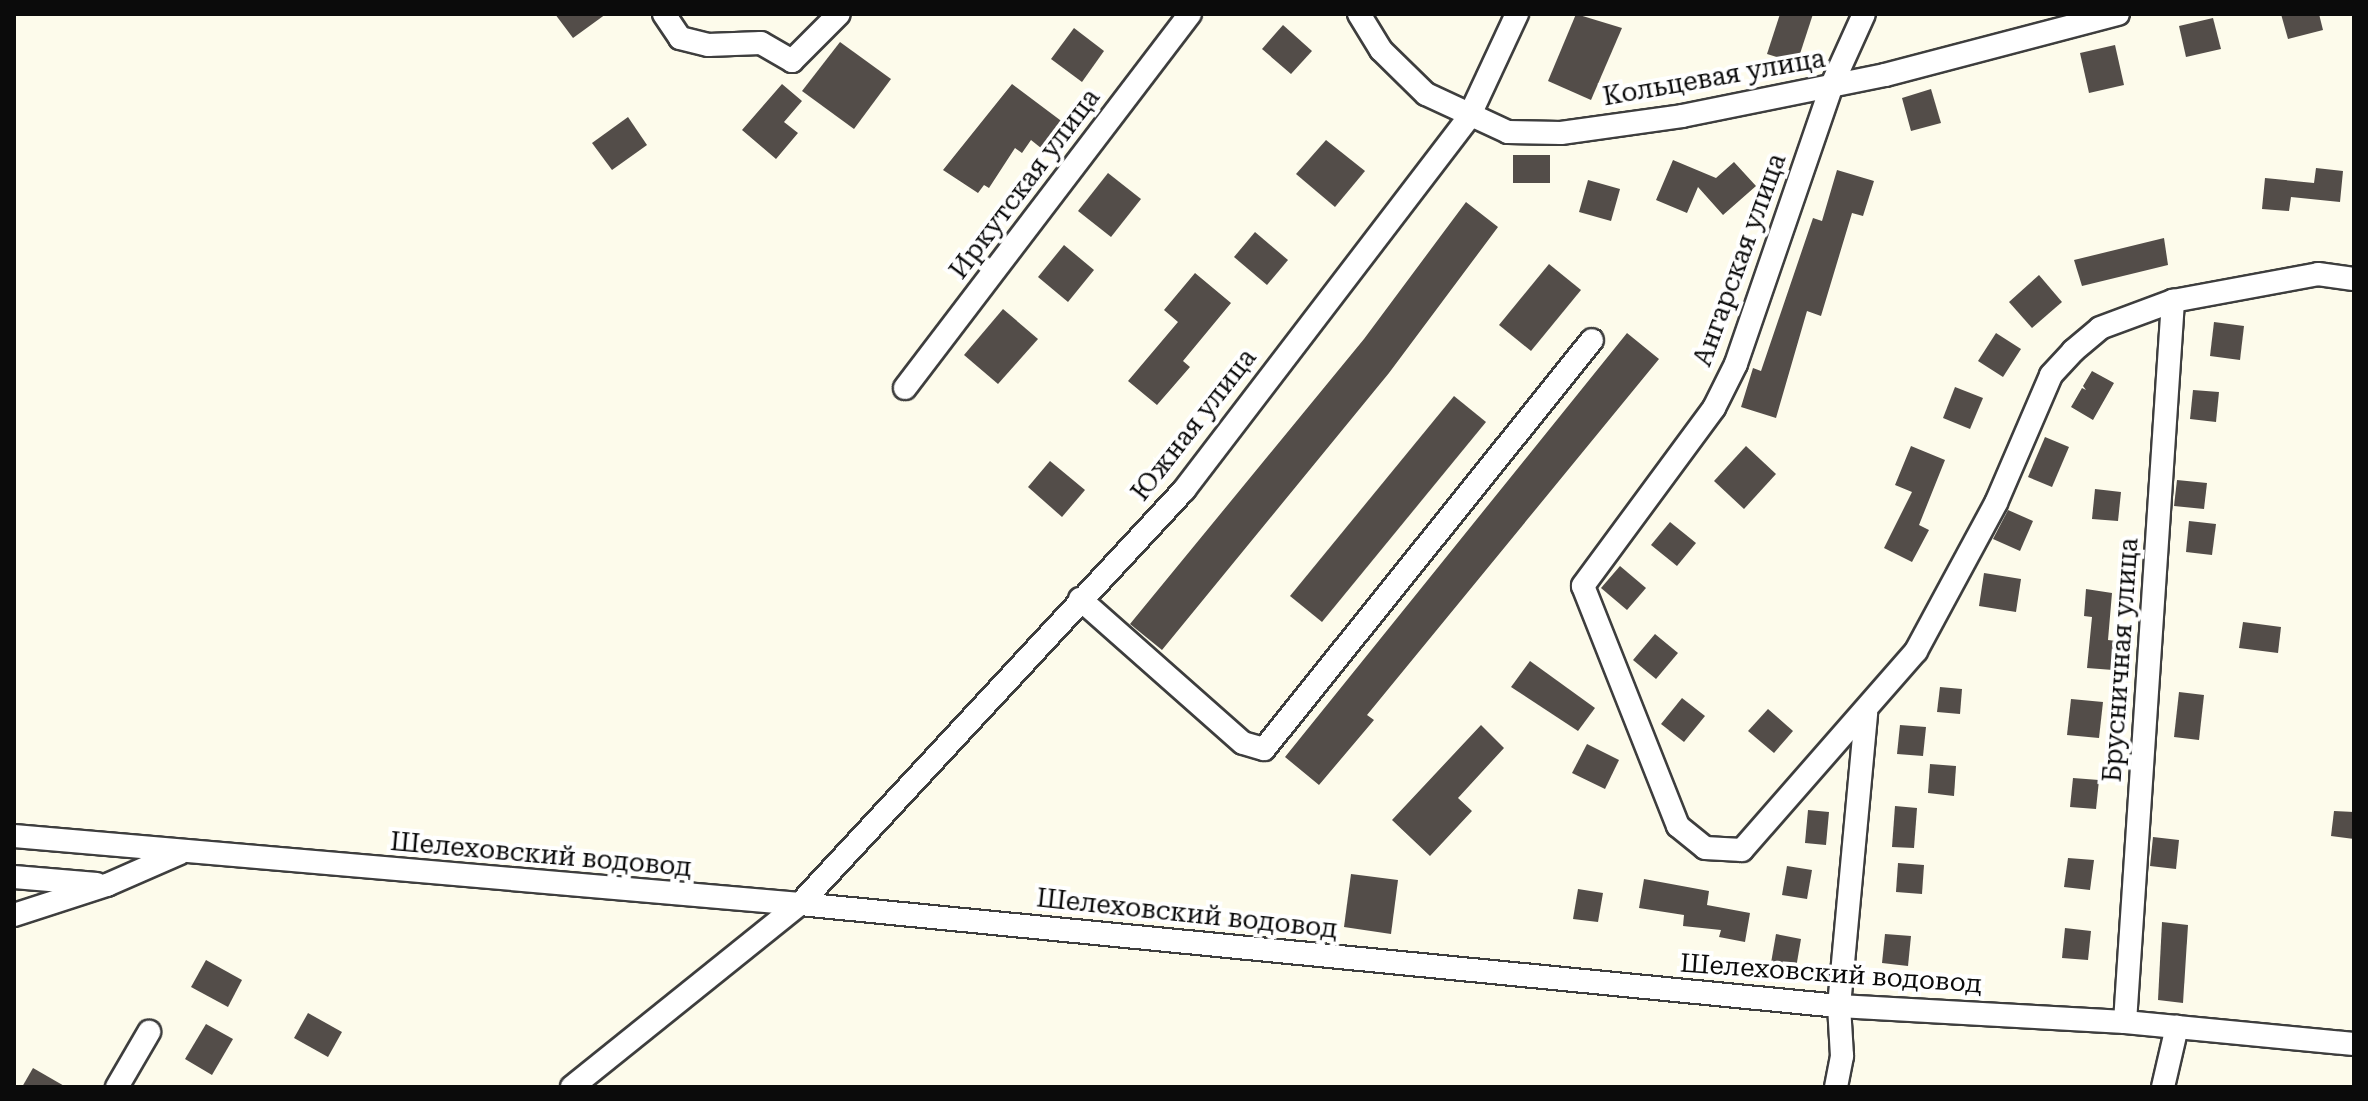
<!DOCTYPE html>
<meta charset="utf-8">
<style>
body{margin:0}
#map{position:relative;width:2368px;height:1101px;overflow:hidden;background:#fdfbeb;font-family:"Roboto Serif",serif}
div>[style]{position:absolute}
.building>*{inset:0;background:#534d49}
.roads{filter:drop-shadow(2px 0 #3e3e3e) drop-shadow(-2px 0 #3e3e3e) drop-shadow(0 2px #3e3e3e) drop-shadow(0 -2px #3e3e3e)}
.minor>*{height:22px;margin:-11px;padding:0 11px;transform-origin:11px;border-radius:11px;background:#fff}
span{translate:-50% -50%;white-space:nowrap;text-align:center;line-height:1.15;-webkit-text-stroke:8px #fff;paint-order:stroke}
.street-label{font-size:26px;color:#0b0b0b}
.frame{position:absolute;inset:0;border:16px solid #0b0b0b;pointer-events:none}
</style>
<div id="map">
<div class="building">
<i style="clip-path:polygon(555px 14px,606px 14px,573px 38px)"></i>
<i style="clip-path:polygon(1576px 14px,1622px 28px,1591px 100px,1548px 81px)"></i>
<i style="clip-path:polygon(1780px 14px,1813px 14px,1797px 63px,1767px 54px)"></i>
<i style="clip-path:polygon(2281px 14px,2319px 14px,2323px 30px,2288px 39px)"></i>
<i style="clip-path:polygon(2213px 18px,2221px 49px,2186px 57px,2179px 26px)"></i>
<i style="clip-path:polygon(1283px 25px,1312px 51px,1291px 74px,1262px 49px)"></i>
<i style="clip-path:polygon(1074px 28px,1104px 51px,1082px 82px,1051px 59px)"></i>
<i style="clip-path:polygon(840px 42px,891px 79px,854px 129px,802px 91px)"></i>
<i style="clip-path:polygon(2115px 45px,2124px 85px,2089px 93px,2080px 53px)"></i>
<i style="clip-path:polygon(782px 84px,802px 101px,784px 122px,798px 133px,776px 159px,742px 130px)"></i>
<i style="clip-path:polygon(1012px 84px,1068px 126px,1054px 144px,1048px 140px,1041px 148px,1031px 140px,1022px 153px,1015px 148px,989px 188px,984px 185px,978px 193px,943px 170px)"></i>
<i style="clip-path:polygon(1931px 89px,1941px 123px,1911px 131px,1902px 98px)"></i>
<i style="clip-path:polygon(628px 117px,647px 145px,612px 170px,592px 143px)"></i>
<i style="clip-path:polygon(1326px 140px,1365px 171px,1335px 207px,1296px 174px)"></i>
<i style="clip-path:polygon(1513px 155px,1550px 155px,1550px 183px,1513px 183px)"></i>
<i style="clip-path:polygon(1673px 160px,1716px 178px,1734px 162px,1756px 186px,1723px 215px,1698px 187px,1687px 213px,1656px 200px)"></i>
<i style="clip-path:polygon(2316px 168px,2343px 171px,2340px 202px,2291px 197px,2289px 211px,2262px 209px,2265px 178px,2314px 183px)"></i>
<i style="clip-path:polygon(1837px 170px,1874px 181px,1863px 216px,1852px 213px,1821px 316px,1807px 311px,1776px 418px,1741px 407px,1753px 368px,1761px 371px,1813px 218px,1822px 221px)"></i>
<i style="clip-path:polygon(1108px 173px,1141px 199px,1111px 237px,1078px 211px)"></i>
<i style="clip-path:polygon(1588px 180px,1620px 189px,1611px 221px,1579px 212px)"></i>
<i style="clip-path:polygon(1466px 202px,1498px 227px,1389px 373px,1162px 650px,1130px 624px,1364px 339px)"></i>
<i style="clip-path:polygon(1255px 232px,1288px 260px,1267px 285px,1234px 257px)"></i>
<i style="clip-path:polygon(2164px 238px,2168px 265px,2082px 286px,2074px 260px)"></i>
<i style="clip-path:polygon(1064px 245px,1094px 270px,1068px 302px,1038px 277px)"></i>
<i style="clip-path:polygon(1549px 264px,1581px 290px,1531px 351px,1499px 325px)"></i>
<i style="clip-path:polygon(1195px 273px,1231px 303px,1183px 361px,1190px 367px,1157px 405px,1128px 381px,1178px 322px,1164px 310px)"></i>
<i style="clip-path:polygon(2039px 275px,2062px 302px,2032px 328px,2009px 302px)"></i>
<i style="clip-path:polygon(1003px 309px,1038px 339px,998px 384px,964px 355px)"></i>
<i style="clip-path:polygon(2214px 322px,2244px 326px,2240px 360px,2210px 356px)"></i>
<i style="clip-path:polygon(1627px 333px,1659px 359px,1367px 715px,1374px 720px,1319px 785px,1285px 757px)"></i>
<i style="clip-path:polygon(1996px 333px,2021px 349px,2003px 377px,1978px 361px)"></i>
<i style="clip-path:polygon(2092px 371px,2114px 383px,2093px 420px,2071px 407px,2082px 388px,2086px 390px,2083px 386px)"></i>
<i style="clip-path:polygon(1955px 387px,1983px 398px,1970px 429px,1943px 418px)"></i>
<i style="clip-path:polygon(2193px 390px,2219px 392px,2216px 422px,2190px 419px)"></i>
<i style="clip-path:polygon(1454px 396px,1486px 422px,1322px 622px,1290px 596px)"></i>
<i style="clip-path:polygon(2045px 437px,2069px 447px,2052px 487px,2028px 477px)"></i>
<i style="clip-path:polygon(1746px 446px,1776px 474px,1744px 509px,1714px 481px)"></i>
<i style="clip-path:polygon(1911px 446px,1945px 460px,1919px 525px,1929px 530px,1912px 562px,1884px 548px,1912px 492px,1895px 485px)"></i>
<i style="clip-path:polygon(1050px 461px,1085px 490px,1062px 517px,1028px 487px)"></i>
<i style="clip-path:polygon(2177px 480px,2207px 483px,2204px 509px,2174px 506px)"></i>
<i style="clip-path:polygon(2095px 489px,2121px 492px,2118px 521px,2092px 519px)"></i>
<i style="clip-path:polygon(2008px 510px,2033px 521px,2020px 551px,1993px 539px)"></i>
<i style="clip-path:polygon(2189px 521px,2216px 524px,2212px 555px,2186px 552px)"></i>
<i style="clip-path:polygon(1670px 522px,1696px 543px,1677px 566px,1651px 545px)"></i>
<i style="clip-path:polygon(1620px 566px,1646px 588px,1627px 610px,1601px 588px)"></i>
<i style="clip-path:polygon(1984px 573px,2021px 579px,2016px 612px,1979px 606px)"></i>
<i style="clip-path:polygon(2086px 589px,2112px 593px,2108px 640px,2116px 641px,2113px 670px,2087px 668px,2092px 617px,2084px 616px)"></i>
<i style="clip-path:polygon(2243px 622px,2281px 627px,2278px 653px,2239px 648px)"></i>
<i style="clip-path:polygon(1655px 634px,1678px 653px,1656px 679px,1633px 660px)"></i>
<i style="clip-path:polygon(1530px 661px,1595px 708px,1578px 731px,1511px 687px)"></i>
<i style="clip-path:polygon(1940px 687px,1962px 689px,1960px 714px,1937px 712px)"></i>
<i style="clip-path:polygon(2179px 692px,2204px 695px,2199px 740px,2174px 737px)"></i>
<i style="clip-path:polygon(1682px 698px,1705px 716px,1684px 742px,1661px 724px)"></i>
<i style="clip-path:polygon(2071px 699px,2103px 702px,2099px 738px,2067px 735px)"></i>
<i style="clip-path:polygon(1768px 709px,1793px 731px,1774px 753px,1748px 731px)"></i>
<i style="clip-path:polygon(1481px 725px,1504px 748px,1458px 798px,1472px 811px,1430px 856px,1392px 820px)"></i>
<i style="clip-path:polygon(1900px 725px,1926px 727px,1923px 756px,1897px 754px)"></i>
<i style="clip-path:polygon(1587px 744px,1619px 760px,1605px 789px,1572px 773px)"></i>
<i style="clip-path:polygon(1930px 764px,1956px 766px,1954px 796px,1928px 793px)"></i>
<i style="clip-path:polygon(2073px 778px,2099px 780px,2096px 809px,2070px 807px)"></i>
<i style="clip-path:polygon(1895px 806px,1917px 808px,1914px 848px,1892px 847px)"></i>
<i style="clip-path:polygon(1808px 810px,1829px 812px,1826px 845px,1805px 843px)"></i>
<i style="clip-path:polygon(2334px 811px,2354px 812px,2354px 839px,2331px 836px)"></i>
<i style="clip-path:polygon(2153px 837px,2179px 840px,2176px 869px,2150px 866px)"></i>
<i style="clip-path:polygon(2068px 858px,2094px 860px,2090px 890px,2064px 887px)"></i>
<i style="clip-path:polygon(1898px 863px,1924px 865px,1922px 894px,1896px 892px)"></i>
<i style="clip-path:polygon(1787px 866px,1812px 870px,1807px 899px,1782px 895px)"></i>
<i style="clip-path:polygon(1351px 874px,1398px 880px,1391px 934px,1344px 927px)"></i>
<i style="clip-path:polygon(1644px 879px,1709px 891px,1707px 905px,1750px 913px,1745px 942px,1719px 937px,1721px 930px,1683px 926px,1684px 915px,1639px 908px)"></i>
<i style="clip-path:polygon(1578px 889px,1603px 893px,1598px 922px,1573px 919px)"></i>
<i style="clip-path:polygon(2162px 922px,2188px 925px,2183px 1003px,2158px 1000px)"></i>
<i style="clip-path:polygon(2065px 928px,2091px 931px,2088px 960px,2062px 958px)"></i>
<i style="clip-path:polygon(1776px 934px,1801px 939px,1796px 968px,1771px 963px)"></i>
<i style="clip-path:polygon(1885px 934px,1911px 936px,1908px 966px,1882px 963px)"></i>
<i style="clip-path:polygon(206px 960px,242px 980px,228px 1007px,191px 987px)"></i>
<i style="clip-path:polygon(308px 1013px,342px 1032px,328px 1057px,294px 1038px)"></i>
<i style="clip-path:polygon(206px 1024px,233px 1039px,212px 1075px,185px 1059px)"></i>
<i style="clip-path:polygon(33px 1068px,66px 1087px,22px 1087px)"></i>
</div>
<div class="roads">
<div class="minor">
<i style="left:664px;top:14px;width:29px;rotate:56deg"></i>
<i style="left:680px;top:38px;width:29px;rotate:14deg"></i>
<i style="left:708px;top:45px;width:53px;rotate:-2.2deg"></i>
<i style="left:761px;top:43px;width:36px;rotate:30deg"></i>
<i style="left:792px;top:61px;width:66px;rotate:-45deg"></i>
<i style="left:1359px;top:14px;width:42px;rotate:58.6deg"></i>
<i style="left:1381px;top:50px;width:63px;rotate:44.4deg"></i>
<i style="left:1426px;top:94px;width:90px;rotate:24.9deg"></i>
<i style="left:1508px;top:132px;width:53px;rotate:1.1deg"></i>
<i style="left:1561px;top:133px;width:122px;rotate:-8deg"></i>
<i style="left:1682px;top:116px;width:207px;rotate:-11.4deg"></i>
<i style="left:1885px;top:75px;width:241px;rotate:-14.7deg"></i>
<i style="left:1864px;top:14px;width:78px;rotate:114.3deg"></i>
<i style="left:1832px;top:85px;width:295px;rotate:109deg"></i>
<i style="left:1736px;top:364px;width:49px;rotate:116.6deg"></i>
<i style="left:1714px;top:408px;width:221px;rotate:126.4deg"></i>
<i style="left:1583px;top:586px;width:258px;rotate:68.4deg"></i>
<i style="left:1678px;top:826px;width:35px;rotate:39deg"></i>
<i style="left:1705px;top:848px;width:37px;rotate:3deg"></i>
<i style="left:1742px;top:850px;width:264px;rotate:-48.8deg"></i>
<i style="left:1916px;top:651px;width:168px;rotate:-61.6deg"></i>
<i style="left:1996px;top:503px;width:139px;rotate:-66.7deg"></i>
<i style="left:2051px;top:375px;width:33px;rotate:-47deg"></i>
<i style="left:2073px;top:351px;width:35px;rotate:-40deg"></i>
<i style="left:2100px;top:328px;width:78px;rotate:-20.3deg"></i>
<i style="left:2173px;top:301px;width:147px;rotate:-10.5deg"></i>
<i style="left:2318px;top:274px;width:36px;rotate:8deg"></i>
<i style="left:905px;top:388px;width:470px;rotate:-52.7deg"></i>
<i style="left:1080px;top:599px;width:217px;rotate:41.5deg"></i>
<i style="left:1243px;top:743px;width:22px;rotate:16deg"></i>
<i style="left:1264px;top:749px;width:524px;rotate:-51.27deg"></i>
<i style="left:14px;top:836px;width:789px;rotate:4.94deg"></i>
<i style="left:800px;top:904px;width:1044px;rotate:5.61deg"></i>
<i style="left:1839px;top:1006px;width:286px;rotate:3.2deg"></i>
<i style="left:2125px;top:1022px;width:230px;rotate:5.5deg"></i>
<i style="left:14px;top:877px;width:83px;rotate:4.8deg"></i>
<i style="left:14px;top:915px;width:98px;rotate:-17.9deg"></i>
<i style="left:107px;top:885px;width:80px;rotate:-23.7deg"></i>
<i style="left:2125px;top:1022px;width:723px;rotate:-86.19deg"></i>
<i style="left:117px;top:1087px;width:64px;rotate:-59.8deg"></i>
<i style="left:572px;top:1087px;width:292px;rotate:-38.8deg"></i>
<i style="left:800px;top:904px;width:565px;rotate:-47.15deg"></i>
<i style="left:1184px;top:490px;width:469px;rotate:-52.6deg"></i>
<i style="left:1469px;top:117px;width:114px;rotate:-65deg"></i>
<i style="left:1836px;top:1087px;width:32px;rotate:-79deg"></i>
<i style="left:1842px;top:1056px;width:50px;rotate:-93.4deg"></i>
<i style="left:1839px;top:1006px;width:294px;rotate:-84.7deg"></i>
<i style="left:2163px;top:1087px;width:62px;rotate:-76.9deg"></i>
</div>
</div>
<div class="street-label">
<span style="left:1714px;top:78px;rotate:-10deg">Кольцевая улица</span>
<span style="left:1025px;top:184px;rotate:-53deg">Иркутская улица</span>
<span style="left:1740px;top:260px;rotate:-70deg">Ангарская улица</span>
<span style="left:1194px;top:425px;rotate:-52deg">Южная улица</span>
<span style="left:2121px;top:660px;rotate:-86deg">Брусничная улица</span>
<span style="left:541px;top:855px;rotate:5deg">Шелеховский водовод</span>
<span style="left:1187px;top:914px;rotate:6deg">Шелеховский водовод</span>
<span style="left:1831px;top:974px;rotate:4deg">Шелеховский водовод</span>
</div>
<div class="frame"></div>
</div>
